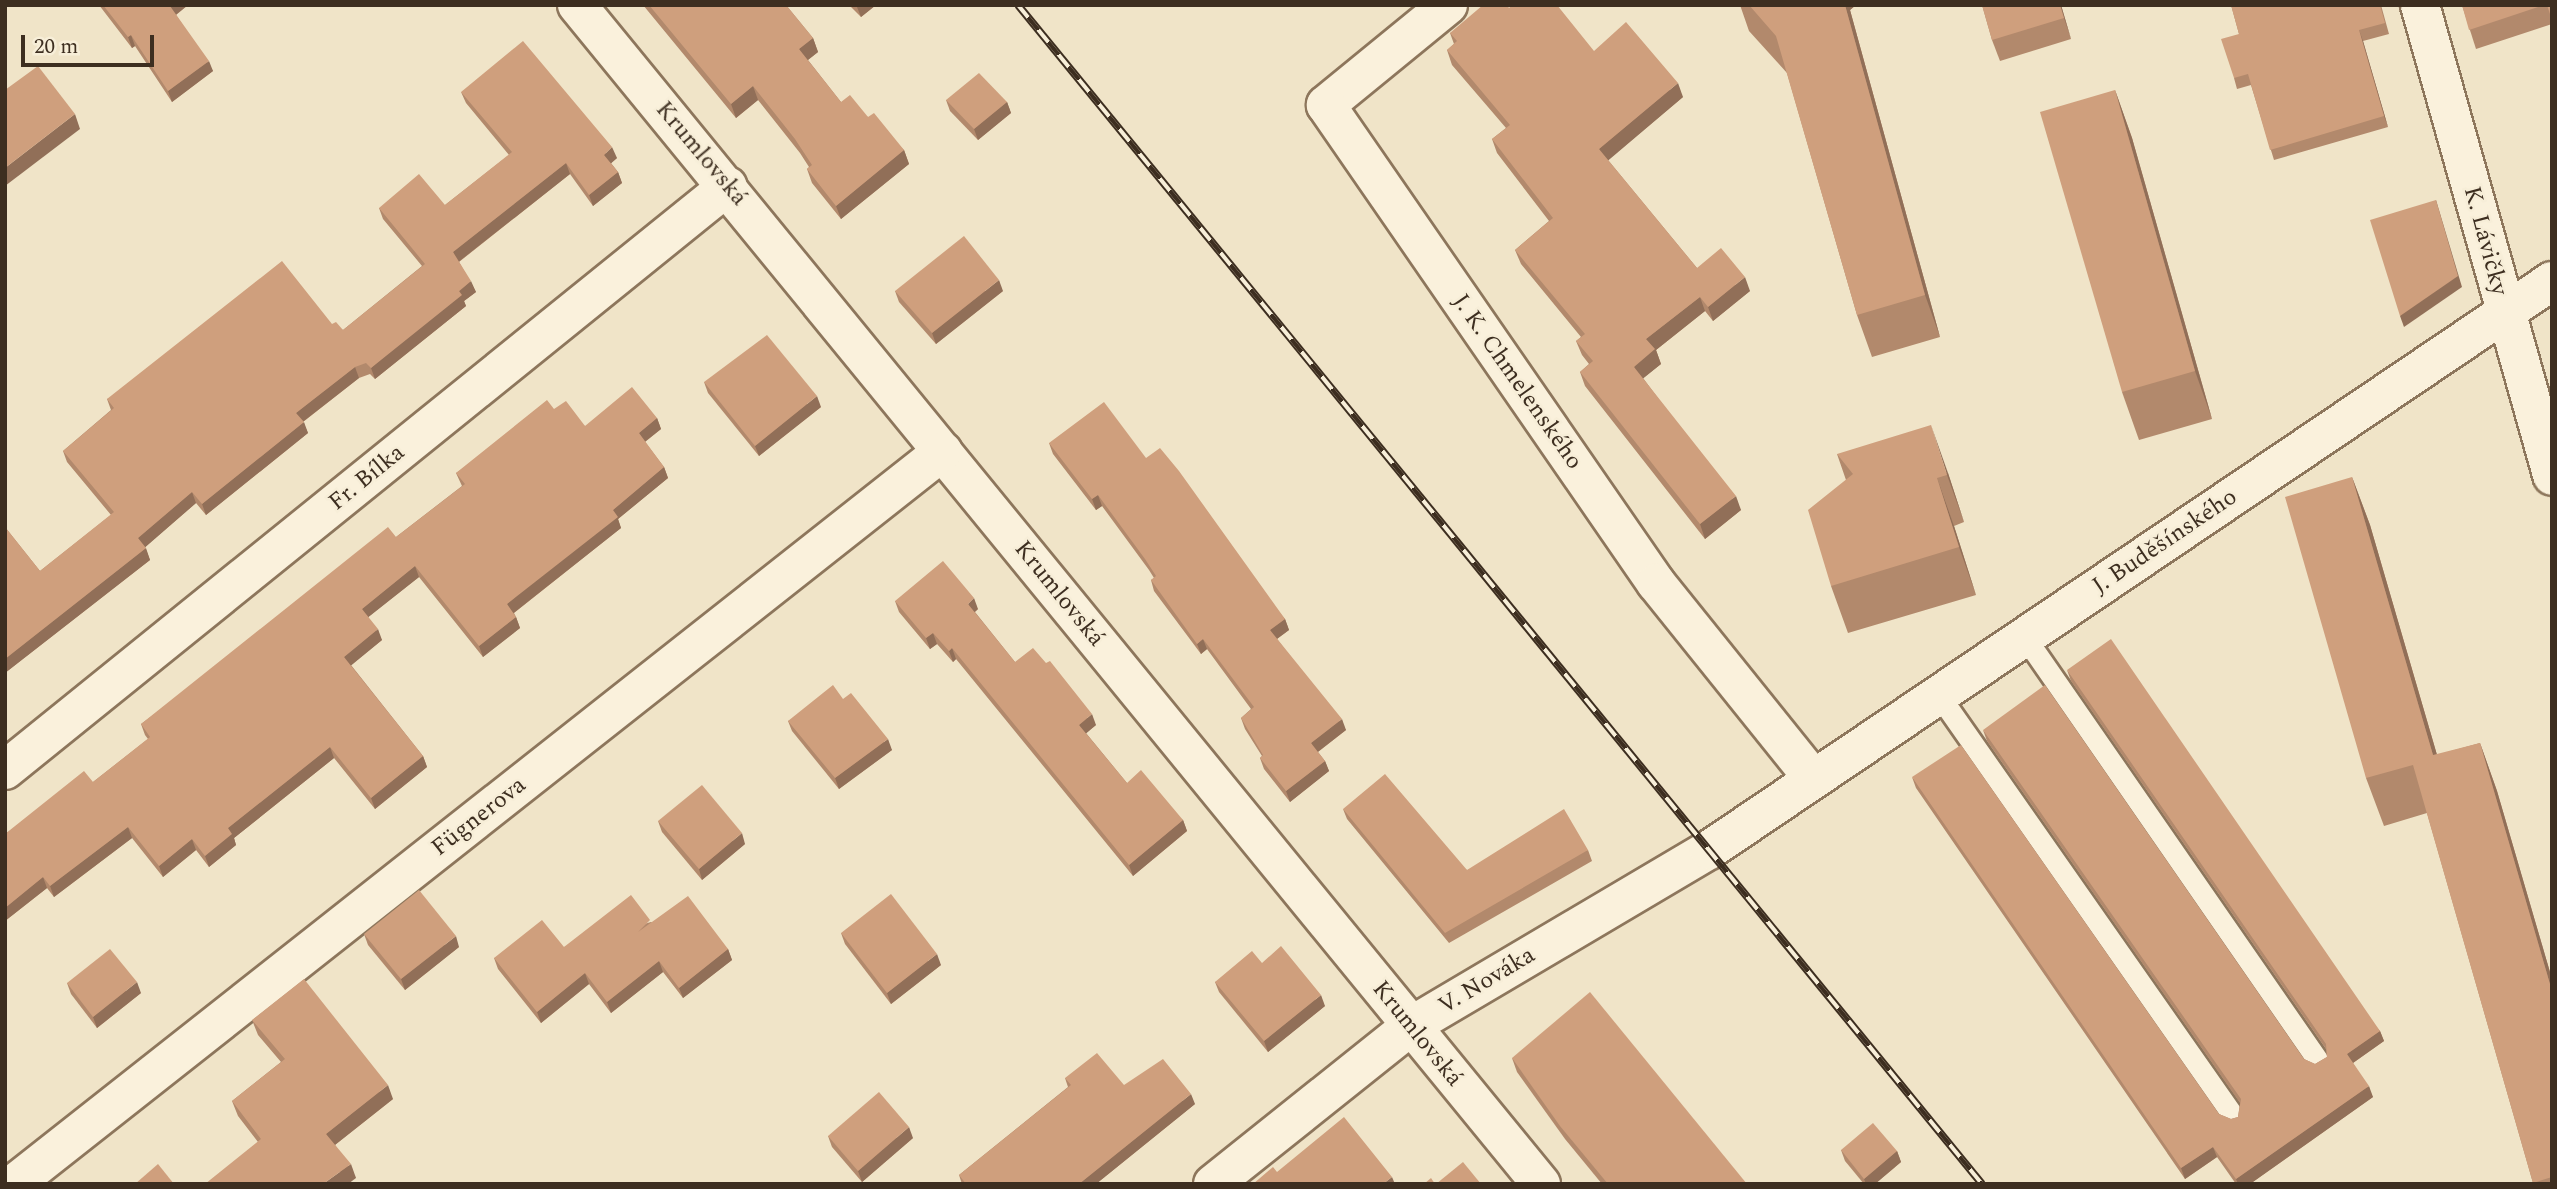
<!DOCTYPE html>
<meta charset="utf-8">
<style>
body{margin:0}
#map{position:relative;width:2557px;height:1189px;overflow:hidden;background:#f0e4c8;font-family:Spectral,serif}
div>[style]{position:absolute}
.roads{filter:drop-shadow(2px 0 #8d765c) drop-shadow(-2px 0 #8d765c) drop-shadow(0 2px #8d765c) drop-shadow(0 -2px #8d765c)}
.service>*{height:21px;margin:-10.5px;padding:0 10.5px;transform-origin:10.5px;border-radius:10.5px;background:#faf1dc}
.minor>*{height:38px;margin:-19px;padding:0 19px;transform-origin:19px;border-radius:19px;background:#faf1dc}
.rail>*{height:8px;margin-top:-4px;transform-origin:0;background:repeating-linear-gradient(90deg,#f7eed8 0 16px,#3d2e20 0 32px);box-sizing:border-box;border-block:2px solid #3d2e20}
.wall>*{inset:0;background:#b2896c}
.shaded-wall>*{inset:0;background:#916f58}
.building>*{inset:0;background:#cf9f7d}
span{translate:-50% -50%;white-space:nowrap;text-align:center;line-height:1.15;-webkit-text-stroke:5px #f7eed8;paint-order:stroke}
.street-label{font-size:24px;color:#3d2e20}
.frame{position:absolute;inset:0;border:7px solid #3d2e20;pointer-events:none}
.scale{position:absolute;left:21px;top:35px;width:133px;height:32px;box-sizing:border-box;border:4px solid #3d2e20;border-top:0;padding-left:9px;font-size:21px;line-height:24px;white-space:nowrap;color:#3d2e20;-webkit-text-stroke:5px #f7eed8;paint-order:stroke}
</style>
<div id="map">
<div class="roads">
<div class="service">
<i style="left:2024px;top:636px;width:518px;rotate:55.3deg"></i>
<i style="left:1938px;top:694px;width:516px;rotate:55.02deg"></i>
</div>
<div class="minor">
<i style="left:577px;top:5px;width:1523px;rotate:50.73deg"></i>
<i style="left:1448px;top:5px;width:158px;rotate:140.7deg"></i>
<i style="left:1326px;top:105px;width:581px;rotate:55.38deg"></i>
<i style="left:1656px;top:583px;width:250px;rotate:51.2deg"></i>
<i style="left:2420px;top:5px;width:489px;rotate:74.3deg"></i>
<i style="left:5px;top:770px;width:929px;rotate:-38.93deg"></i>
<i style="left:14px;top:1184px;width:1183px;rotate:-38.27deg"></i>
<i style="left:1213px;top:1184px;width:253px;rotate:-38.6deg"></i>
<i style="left:1411px;top:1026px;width:346px;rotate:-30.6deg"></i>
<i style="left:1709px;top:850px;width:1017px;rotate:-34.02deg"></i>
</div>
</div>
<div class="rail">
<i style="left:1018px;top:5px;width:1523px;rotate:50.73deg"></i>
</div>
<div class="wall">
<i style="clip-path:polygon(99px 5px,188px 5px,176px 15px,213px 71px,172px 102px,135px 46px,132px 48px)"></i>
<i style="clip-path:polygon(643px 5px,786px 5px,813px 38px,818px 52px,808px 60px,841px 102px,868px 117px,904px 150px,909px 164px,841px 219px,812px 183px,807px 169px,809px 167px,800px 153px,758px 100px,736px 118px)"></i>
<i style="clip-path:polygon(849px 5px,876px 5px,861px 17px)"></i>
<i style="clip-path:polygon(1740px 5px,1856px 5px,1850px 10px,1940px 337px,1872px 357px,1857px 315px,1787px 73px,1749px 31px)"></i>
<i style="clip-path:polygon(1982px 5px,2061px 5px,2071px 39px,2000px 61px,1992px 40px)"></i>
<i style="clip-path:polygon(2231px 5px,2381px 5px,2389px 34px,2363px 41px,2388px 127px,2274px 160px,2251px 85px,2237px 89px,2234px 78px,2239px 34px)"></i>
<i style="clip-path:polygon(2462px 5px,2552px 5px,2552px 24px,2476px 49px)"></i>
<i style="clip-path:polygon(1509px 8px,1683px 97px,1608px 160px,1697px 268px,1750px 291px,1713px 321px,1705px 311px,1656px 350px,1661px 364px,1643px 378px,1741px 510px,1705px 539px,1585px 386px,1580px 372px,1589px 364px,1582px 355px,1576px 341px,1581px 337px,1521px 264px,1515px 250px,1549px 221px,1497px 153px,1492px 139px,1506px 128px,1452px 65px,1447px 50px,1454px 44px,1450px 33px)"></i>
<i style="clip-path:polygon(2115px 90px,2132px 138px,2212px 419px,2139px 440px,2122px 392px)"></i>
<i style="clip-path:polygon(461px 92px,617px 158px,611px 163px,618px 172px,622px 183px,593px 206px,570px 174px,459px 262px,476px 292px,464px 301px,466px 306px,375px 379px,370px 374px,359px 378px,303px 422px,308px 433px,206px 515px,196px 503px,145px 547px,150px 560px,5px 673px,5px 527px,40px 571px,111px 515px,67px 462px,63px 451px,111px 410px,107px 399px,332px 324px,343px 330px,422px 266px,383px 219px,379px 208px,445px 205px,509px 155px,466px 103px)"></i>
<i style="clip-path:polygon(946px 100px,1007px 102px,1011px 113px,978px 140px,950px 111px)"></i>
<i style="clip-path:polygon(895px 291px,1003px 291px,936px 344px,899px 302px)"></i>
<i style="clip-path:polygon(704px 382px,821px 407px,759px 456px,708px 393px)"></i>
<i style="clip-path:polygon(554px 409px,585px 426px,657px 418px,661px 429px,645px 442px,664px 467px,668px 478px,618px 519px,621px 528px,514px 613px,516px 617px,520px 628px,483px 657px,419px 577px,368px 617px,382px 640px,351px 665px,423px 756px,427px 767px,375px 809px,334px 758px,234px 838px,236px 845px,209px 867px,196px 850px,163px 877px,132px 838px,54px 897px,47px 888px,5px 921px,5px 834px,93px 782px,148px 739px,145px 735px,141px 724px,396px 537px,462px 486px,456px 473px)"></i>
<i style="clip-path:polygon(1049px 443px,1146px 458px,1285px 619px,1289px 630px,1277px 639px,1346px 730px,1318px 752px,1325px 761px,1329px 771px,1290px 802px,1264px 769px,1260px 758px,1262px 756px,1245px 729px,1241px 718px,1251px 709px,1207px 649px,1201px 654px,1154px 591px,1151px 580px,1154px 578px,1149px 570px,1102px 506px,1096px 510px,1053px 454px)"></i>
<i style="clip-path:polygon(1837px 454px,1948px 473px,1964px 522px,1954px 526px,1976px 595px,1848px 633px,1831px 586px,1846px 480px)"></i>
<i style="clip-path:polygon(2352px 477px,2370px 525px,2437px 755px,2480px 743px,2497px 791px,2552px 979px,2552px 1184px,2533px 1184px,2533px 1183px,2427px 813px,2384px 826px,2366px 778px)"></i>
<i style="clip-path:polygon(895px 601px,978px 609px,975px 612px,1015px 662px,1096px 725px,1086px 733px,1127px 783px,1183px 820px,1187px 831px,1133px 876px,956px 659px,953px 662px,937px 644px,930px 649px,899px 612px)"></i>
<i style="clip-path:polygon(2067px 670px,2380px 1031px,2384px 1041px,2353px 1063px,2373px 1097px,2250px 1184px,2236px 1184px,2217px 1157px,2185px 1179px,1916px 788px,1912px 777px,2219px 1114px,2231px 1119px,2238px 1117px,2240px 1103px,1987px 741px,1983px 730px,2304px 1059px,2315px 1064px,2327px 1057px,2326px 1049px,2071px 681px)"></i>
<i style="clip-path:polygon(843px 699px,892px 750px,839px 789px,792px 731px,788px 721px)"></i>
<i style="clip-path:polygon(1343px 809px,1467px 870px,1588px 850px,1592px 861px,1449px 943px,1347px 819px)"></i>
<i style="clip-path:polygon(658px 821px,745px 844px,702px 880px,662px 832px)"></i>
<i style="clip-path:polygon(651px 922px,728px 949px,732px 960px,683px 998px,663px 972px,611px 1013px,589px 984px,541px 1023px,498px 969px,494px 958px,564px 947px)"></i>
<i style="clip-path:polygon(841px 933px,941px 965px,891px 1004px,845px 944px)"></i>
<i style="clip-path:polygon(364px 934px,459px 947px,405px 990px,368px 945px)"></i>
<i style="clip-path:polygon(1262px 963px,1325px 1006px,1268px 1052px,1219px 992px,1215px 982px)"></i>
<i style="clip-path:polygon(67px 983px,141px 993px,97px 1028px,71px 994px)"></i>
<i style="clip-path:polygon(252px 1020px,393px 1099px,335px 1145px,356px 1178px,258px 1142px,238px 1116px,232px 1101px,281px 1062px,258px 1035px)"></i>
<i style="clip-path:polygon(1512px 1058px,1747px 1184px,1602px 1184px,1565px 1139px,1517px 1072px)"></i>
<i style="clip-path:polygon(1065px 1078px,1124px 1085px,1195px 1104px,1096px 1184px,962px 1184px,959px 1175px,1068px 1087px)"></i>
<i style="clip-path:polygon(828px 1136px,913px 1138px,862px 1182px,832px 1147px)"></i>
<i style="clip-path:polygon(1841px 1150px,1897px 1151px,1901px 1162px,1875px 1184px,1864px 1184px,1845px 1161px)"></i>
</div>
<div class="shaded-wall">
<i style="clip-path:polygon(170px 5px,188px 5px,173px 17px,170px 6px)"></i>
<i style="clip-path:polygon(859px 5px,876px 5px,861px 17px,857px 7px)"></i>
<i style="clip-path:polygon(1845px 5px,1856px 5px,1850px 10px,1940px 337px,1925px 295px)"></i>
<i style="clip-path:polygon(2060px 5px,2061px 5px,2071px 39px,2064px 18px)"></i>
<i style="clip-path:polygon(2359px 30px,2363px 41px,2388px 127px,2384px 116px)"></i>
<i style="clip-path:polygon(131px 35px,135px 46px,132px 48px,128px 37px)"></i>
<i style="clip-path:polygon(813px 38px,818px 52px,804px 63px,799px 49px)"></i>
<i style="clip-path:polygon(209px 61px,213px 71px,172px 102px,168px 91px)"></i>
<i style="clip-path:polygon(1678px 83px,1683px 97px,1604px 164px,1599px 149px)"></i>
<i style="clip-path:polygon(753px 86px,758px 100px,736px 118px,731px 104px)"></i>
<i style="clip-path:polygon(2115px 90px,2132px 138px,2212px 419px,2195px 371px)"></i>
<i style="clip-path:polygon(1007px 102px,1011px 113px,978px 140px,974px 129px)"></i>
<i style="clip-path:polygon(75px 114px,80px 129px,5px 186px,5px 168px)"></i>
<i style="clip-path:polygon(612px 147px,617px 158px,608px 166px,604px 155px)"></i>
<i style="clip-path:polygon(904px 150px,909px 164px,841px 219px,836px 206px)"></i>
<i style="clip-path:polygon(566px 163px,570px 174px,457px 263px,453px 252px)"></i>
<i style="clip-path:polygon(618px 172px,622px 183px,593px 206px,589px 195px)"></i>
<i style="clip-path:polygon(2436px 200px,2462px 287px,2404px 327px,2400px 316px)"></i>
<i style="clip-path:polygon(1745px 277px,1750px 291px,1713px 321px,1708px 307px)"></i>
<i style="clip-path:polygon(999px 280px,1003px 291px,936px 344px,932px 333px)"></i>
<i style="clip-path:polygon(471px 281px,476px 292px,464px 301px,466px 306px,375px 379px,371px 368px)"></i>
<i style="clip-path:polygon(1700px 297px,1705px 311px,1656px 350px,1661px 364px,1640px 381px,1634px 367px,1646px 339px)"></i>
<i style="clip-path:polygon(355px 367px,359px 378px,300px 424px,296px 413px)"></i>
<i style="clip-path:polygon(817px 396px,821px 407px,759px 456px,755px 446px)"></i>
<i style="clip-path:polygon(657px 418px,661px 429px,642px 444px,639px 433px)"></i>
<i style="clip-path:polygon(304px 422px,308px 433px,206px 515px,202px 504px)"></i>
<i style="clip-path:polygon(1931px 425px,1948px 473px,1964px 522px,1947px 475px)"></i>
<i style="clip-path:polygon(664px 467px,668px 478px,618px 519px,621px 528px,511px 615px,507px 604px,613px 510px)"></i>
<i style="clip-path:polygon(2352px 477px,2370px 525px,2451px 803px,2433px 755px)"></i>
<i style="clip-path:polygon(1937px 478px,1954px 526px,1976px 595px,1959px 547px)"></i>
<i style="clip-path:polygon(192px 492px,196px 503px,142px 550px,138px 538px)"></i>
<i style="clip-path:polygon(1098px 495px,1102px 506px,1096px 510px,1092px 499px)"></i>
<i style="clip-path:polygon(1736px 496px,1741px 510px,1705px 539px,1700px 524px)"></i>
<i style="clip-path:polygon(146px 548px,150px 560px,5px 673px,5px 659px)"></i>
<i style="clip-path:polygon(415px 566px,419px 577px,366px 619px,362px 609px)"></i>
<i style="clip-path:polygon(974px 598px,978px 609px,972px 614px,968px 604px)"></i>
<i style="clip-path:polygon(516px 617px,520px 628px,483px 657px,479px 646px)"></i>
<i style="clip-path:polygon(1285px 619px,1289px 630px,1274px 641px,1270px 630px)"></i>
<i style="clip-path:polygon(378px 629px,382px 640px,348px 668px,344px 657px)"></i>
<i style="clip-path:polygon(933px 633px,937px 644px,930px 649px,926px 638px)"></i>
<i style="clip-path:polygon(1203px 639px,1207px 649px,1201px 654px,1197px 644px)"></i>
<i style="clip-path:polygon(952px 648px,956px 659px,953px 662px,949px 651px)"></i>
<i style="clip-path:polygon(1092px 714px,1096px 725px,1083px 736px,1079px 725px)"></i>
<i style="clip-path:polygon(1342px 719px,1346px 730px,1315px 754px,1311px 743px)"></i>
<i style="clip-path:polygon(888px 739px,892px 750px,839px 789px,835px 778px)"></i>
<i style="clip-path:polygon(2480px 743px,2497px 791px,2552px 979px,2552px 991px)"></i>
<i style="clip-path:polygon(330px 747px,334px 758px,234px 838px,236px 845px,209px 867px,205px 856px,228px 828px)"></i>
<i style="clip-path:polygon(423px 756px,427px 767px,375px 809px,371px 798px)"></i>
<i style="clip-path:polygon(1325px 761px,1329px 771px,1290px 802px,1286px 791px)"></i>
<i style="clip-path:polygon(1183px 820px,1187px 831px,1133px 876px,1129px 865px)"></i>
<i style="clip-path:polygon(128px 827px,132px 838px,54px 897px,50px 886px)"></i>
<i style="clip-path:polygon(742px 833px,745px 844px,702px 880px,699px 869px)"></i>
<i style="clip-path:polygon(192px 839px,196px 850px,163px 877px,159px 866px)"></i>
<i style="clip-path:polygon(43px 877px,47px 888px,5px 921px,5px 908px)"></i>
<i style="clip-path:polygon(456px 936px,459px 947px,405px 990px,401px 979px)"></i>
<i style="clip-path:polygon(728px 949px,732px 960px,683px 998px,679px 988px)"></i>
<i style="clip-path:polygon(937px 954px,941px 965px,891px 1004px,887px 993px)"></i>
<i style="clip-path:polygon(659px 961px,663px 972px,611px 1013px,607px 1002px)"></i>
<i style="clip-path:polygon(585px 973px,589px 984px,541px 1023px,537px 1012px)"></i>
<i style="clip-path:polygon(137px 982px,141px 993px,97px 1028px,93px 1017px)"></i>
<i style="clip-path:polygon(1321px 995px,1325px 1006px,1268px 1052px,1264px 1041px)"></i>
<i style="clip-path:polygon(2380px 1031px,2384px 1041px,2350px 1065px,2347px 1054px)"></i>
<i style="clip-path:polygon(388px 1085px,393px 1099px,331px 1148px,326px 1134px)"></i>
<i style="clip-path:polygon(2369px 1086px,2373px 1097px,2250px 1184px,2238px 1184px,2236px 1179px)"></i>
<i style="clip-path:polygon(1191px 1094px,1195px 1104px,1096px 1184px,1079px 1184px)"></i>
<i style="clip-path:polygon(909px 1127px,913px 1138px,862px 1182px,858px 1171px)"></i>
<i style="clip-path:polygon(2213px 1147px,2217px 1157px,2185px 1179px,2181px 1168px)"></i>
<i style="clip-path:polygon(1897px 1151px,1901px 1162px,1875px 1184px,1866px 1184px,1864px 1179px)"></i>
<i style="clip-path:polygon(351px 1164px,356px 1178px,348px 1184px,323px 1184px)"></i>
<i style="clip-path:polygon(1392px 1177px,1395px 1184px,1383px 1184px)"></i>
</div>
<div class="building">
<i style="clip-path:polygon(103px 5px,170px 5px,170px 6px,209px 61px,168px 91px,131px 35px,128px 37px)"></i>
<i style="clip-path:polygon(649px 5px,786px 5px,813px 38px,799px 49px,841px 102px,850px 95px,868px 117px,874px 113px,904px 150px,836px 206px,807px 169px,812px 165px,795px 139px,753px 86px,731px 104px)"></i>
<i style="clip-path:polygon(1483px 5px,1507px 5px,1509px 8px,1512px 5px,1557px 5px,1594px 51px,1626px 22px,1678px 83px,1599px 149px,1697px 268px,1721px 248px,1745px 277px,1708px 307px,1700px 297px,1646px 339px,1655px 349px,1634px 367px,1736px 496px,1700px 524px,1580px 372px,1593px 361px,1576px 341px,1585px 334px,1515px 250px,1553px 218px,1492px 139px,1510px 125px,1447px 50px,1457px 41px,1450px 33px)"></i>
<i style="clip-path:polygon(1749px 5px,1845px 5px,1925px 295px,1857px 315px,1776px 36px)"></i>
<i style="clip-path:polygon(1982px 5px,2060px 5px,2064px 18px,1992px 40px)"></i>
<i style="clip-path:polygon(2231px 5px,2380px 5px,2385px 23px,2359px 30px,2384px 116px,2270px 150px,2248px 74px,2234px 78px,2221px 39px,2239px 34px)"></i>
<i style="clip-path:polygon(2462px 5px,2544px 5px,2469px 30px)"></i>
<i style="clip-path:polygon(2547px 5px,2552px 5px,2552px 20px)"></i>
<i style="clip-path:polygon(523px 41px,612px 147px,604px 155px,618px 172px,589px 195px,566px 163px,453px 252px,471px 281px,459px 291px,462px 295px,371px 368px,366px 363px,355px 367px,296px 413px,304px 422px,202px 504px,192px 492px,138px 538px,146px 548px,5px 659px,5px 527px,40px 571px,114px 512px,63px 451px,114px 408px,107px 399px,282px 261px,332px 324px,336px 322px,343px 330px,425px 264px,379px 208px,419px 174px,445px 205px,512px 152px,461px 92px)"></i>
<i style="clip-path:polygon(38px 66px,75px 114px,5px 168px,5px 90px)"></i>
<i style="clip-path:polygon(979px 73px,1007px 102px,974px 129px,946px 100px)"></i>
<i style="clip-path:polygon(2115px 90px,2195px 371px,2122px 392px,2040px 112px)"></i>
<i style="clip-path:polygon(2436px 200px,2458px 276px,2400px 316px,2370px 220px)"></i>
<i style="clip-path:polygon(964px 236px,999px 280px,932px 333px,895px 291px)"></i>
<i style="clip-path:polygon(767px 335px,817px 396px,755px 446px,704px 382px)"></i>
<i style="clip-path:polygon(632px 387px,657px 418px,639px 433px,664px 467px,613px 510px,618px 517px,507px 604px,516px 617px,479px 646px,415px 566px,362px 609px,378px 629px,344px 657px,423px 756px,371px 798px,330px 747px,228px 828px,232px 834px,205px 856px,192px 839px,159px 866px,128px 827px,50px 886px,43px 877px,5px 908px,5px 834px,84px 771px,93px 782px,150px 737px,141px 724px,388px 527px,396px 537px,465px 484px,456px 473px,547px 400px,554px 409px,566px 401px,585px 426px)"></i>
<i style="clip-path:polygon(1104px 402px,1146px 458px,1160px 448px,1179px 471px,1285px 619px,1270px 630px,1342px 719px,1311px 743px,1325px 761px,1286px 791px,1260px 758px,1263px 755px,1241px 718px,1254px 707px,1203px 639px,1197px 644px,1151px 580px,1156px 576px,1145px 559px,1098px 495px,1092px 499px,1049px 443px)"></i>
<i style="clip-path:polygon(1931px 425px,1947px 475px,1937px 478px,1959px 547px,1831px 586px,1808px 510px,1853px 474px,1837px 454px)"></i>
<i style="clip-path:polygon(2352px 477px,2433px 755px,2480px 743px,2552px 991px,2552px 1177px,2533px 1183px,2413px 765px,2366px 778px,2285px 497px)"></i>
<i style="clip-path:polygon(943px 561px,974px 598px,968px 604px,1015px 662px,1033px 648px,1046px 663px,1050px 661px,1092px 714px,1079px 725px,1127px 783px,1141px 770px,1183px 820px,1129px 865px,952px 648px,949px 651px,933px 633px,926px 638px,895px 601px)"></i>
<i style="clip-path:polygon(2111px 639px,2380px 1031px,2347px 1054px,2369px 1086px,2236px 1179px,2213px 1147px,2181px 1168px,1912px 777px,1961px 745px,2219px 1114px,2231px 1119px,2238px 1117px,2241px 1099px,1983px 730px,2045px 685px,2304px 1059px,2315px 1064px,2327px 1057px,2326px 1044px,2067px 670px)"></i>
<i style="clip-path:polygon(833px 685px,843px 699px,851px 693px,888px 739px,835px 778px,788px 721px)"></i>
<i style="clip-path:polygon(1385px 774px,1467px 870px,1564px 809px,1588px 850px,1445px 933px,1343px 809px)"></i>
<i style="clip-path:polygon(702px 785px,742px 833px,699px 869px,658px 821px)"></i>
<i style="clip-path:polygon(419px 890px,456px 936px,401px 979px,364px 934px)"></i>
<i style="clip-path:polygon(891px 894px,937px 954px,887px 993px,841px 933px)"></i>
<i style="clip-path:polygon(631px 895px,650px 920px,638px 932px,688px 896px,728px 949px,679px 988px,659px 961px,607px 1002px,585px 973px,537px 1012px,494px 958px,542px 920px,564px 947px)"></i>
<i style="clip-path:polygon(1281px 946px,1321px 995px,1264px 1041px,1215px 982px,1252px 951px,1262px 963px)"></i>
<i style="clip-path:polygon(110px 949px,137px 982px,93px 1017px,67px 983px)"></i>
<i style="clip-path:polygon(304px 979px,388px 1085px,326px 1134px,351px 1164px,323px 1184px,205px 1184px,261px 1139px,232px 1101px,285px 1059px,252px 1020px)"></i>
<i style="clip-path:polygon(1590px 992px,1747px 1184px,1608px 1184px,1560px 1126px,1512px 1058px)"></i>
<i style="clip-path:polygon(1097px 1053px,1124px 1085px,1163px 1059px,1191px 1094px,1079px 1184px,966px 1184px,959px 1175px,1071px 1085px,1065px 1078px)"></i>
<i style="clip-path:polygon(879px 1092px,909px 1127px,858px 1171px,828px 1136px)"></i>
<i style="clip-path:polygon(1344px 1117px,1392px 1177px,1383px 1184px,1253px 1184px,1273px 1167px,1277px 1172px)"></i>
<i style="clip-path:polygon(1873px 1123px,1897px 1151px,1864px 1179px,1841px 1150px)"></i>
<i style="clip-path:polygon(1463px 1162px,1481px 1184px,1436px 1184px)"></i>
<i style="clip-path:polygon(158px 1164px,174px 1184px,135px 1184px)"></i>
<i style="clip-path:polygon(1431px 1178px,1435px 1184px,1424px 1184px)"></i>
</div>
<div class="street-label">
<span style="left:701px;top:154px;rotate:50deg">Krumlovská</span>
<span style="left:2485px;top:241px;rotate:75deg">K. Lávičky</span>
<span style="left:1517px;top:382px;rotate:55deg">J. K. Chmelenského</span>
<span style="left:367px;top:478px;rotate:-39deg">Fr. Bílka</span>
<span style="left:2165px;top:542px;rotate:-34deg">J. Buděšínského</span>
<span style="left:1059px;top:594px;rotate:51deg">Krumlovská</span>
<span style="left:479px;top:817px;rotate:-38deg">Fügnerova</span>
<span style="left:1487px;top:981px;rotate:-31deg">V. Nováka</span>
<span style="left:1417px;top:1034px;rotate:51deg">Krumlovská</span>
</div>
<div class="frame"></div>
<div class="scale">20 m</div>
</div>
